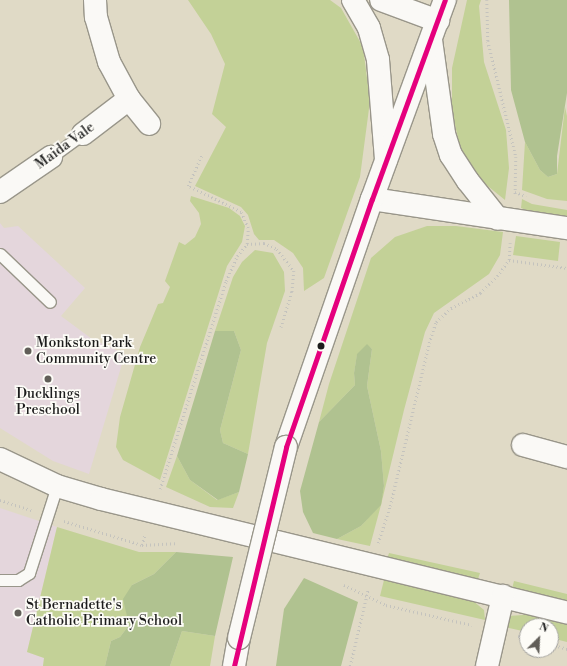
<!DOCTYPE html>
<style>
body{margin:0}
#map{position:relative;width:567px;height:666px;overflow:hidden;background:#e0dac6;font-family:"Libre Bodoni",serif}
div>[style]{position:absolute}
.built>*{inset:0;background:#e4d6dc}
.green>*{inset:0;background:#c3d197}
.forest>*{inset:0;background:#b0c290}
.path>*{height:2.5px;margin-top:-1.25px;transform-origin:0;background:repeating-linear-gradient(90deg,#c4c3be 0 1px,transparent 0 4px)}
.roads{filter:drop-shadow(1px 0 #99968a) drop-shadow(-1px 0 #99968a) drop-shadow(0 1px #99968a) drop-shadow(0 -1px #99968a)}
.service>*{height:11px;margin:-5.5px;padding:0 5.5px;transform-origin:5.5px;border-radius:5.5px;background:#faf9f6}
.minor>*{height:22px;margin:-11px;padding:0 11px;transform-origin:11px;border-radius:11px;background:#faf9f6}
.tertiary>*{height:22px;margin:-11px;padding:0 11px;transform-origin:11px;border-radius:11px;background:#faf9f6}
.bridges{filter:drop-shadow(1px 0 #99968a) drop-shadow(-1px 0 #99968a) drop-shadow(0 1px #99968a) drop-shadow(0 -1px #99968a)}
.tertiary-bridge>*{height:22px;margin:-11px;padding:0 11px;transform-origin:11px;border-radius:11px;background:#faf9f6}
.bus-1>*{height:5px;margin:-2.5px;padding:0 2.5px;transform-origin:2.5px;border-radius:2.5px;background:#e5007d}
.dots>*{width:11px;height:11px;translate:-50% -50%;box-sizing:border-box;border:2px solid #fdfcf7;border-radius:50%}
span{translate:-50% -50%;white-space:nowrap;text-align:center;line-height:1.15;-webkit-text-stroke:3.5px #fdfcf7;paint-order:stroke}
.street-label{font-size:14px;color:#1c1c1c}
.poi-label{font-size:14px;color:#1c1c1c}
.left{translate:0 -50%;text-align:left}
.north{position:absolute;left:519px;top:618px;width:40px;height:40px;box-sizing:border-box;background:#fdfcf7;border:1px solid #a3a29f;border-radius:50%;rotate:24deg;font-size:11px;font-weight:700;line-height:16px;text-align:center;color:#1c1c1c}
.north::after{content:'';display:block;margin:auto;width:14px;height:18px;background:#615e58;clip-path:polygon(50% 0,100% 100%,50% 72%,0 100%)}
</style>
<div id="map">
<div class="built">
<i style="clip-path:polygon(0 223px,4px 228px,18px 226px,85px 288px,61px 316px,92px 339px,125px 354px,89px 474px,53px 461px,0 428px)"></i>
<i style="clip-path:polygon(0 508px,57px 527px,27px 652px,44px 658px,43px 666px,0 666px)"></i>
</div>
<div class="green">
<i style="clip-path:polygon(188px 0,330px 0,341px 8px,363px 47px,370px 101px,360px 177px,324px 278px,304px 291px,303px 268px,293px 253px,274px 240px,259px 240px,254px 234px,248px 215px,241px 207px,195px 186px,226px 127px,212px 114px,225px 64px,211px 34px)"></i>
<i style="clip-path:polygon(467px 0,481px 0,479px 6px,484px 62px,506px 130px,509px 168px,505px 200px,484px 183px,461px 151px,452px 112px,452px 68px)"></i>
<i style="clip-path:polygon(565px 107px,567px 116px,567px 201px,547px 199px,522px 190px,525px 142px,540px 170px,548px 177px,557px 174px)"></i>
<i style="clip-path:polygon(191px 196px,229px 208px,240px 216px,245px 226px,242px 242px,227px 266px,160px 480px,123px 460px,116px 447px,120px 417px,140px 347px,158px 304px,163px 303px,170px 287px,165px 281px,179px 242px,185px 245px,195px 237px,201px 224px,199px 213px,190px 201px)"></i>
<i style="clip-path:polygon(522px 199px,532px 204px,567px 210px,567px 218px,533px 213px,521px 208px)"></i>
<i style="clip-path:polygon(427px 226px,456px 226px,503px 232px,500px 255px,489px 274px,434px 313px,425px 332px,404px 410px,381px 505px,370px 546px,337px 539px,361px 526px,380px 505px,384px 486px,381px 451px,367px 386px,372px 349px,367px 345px,357px 355px,354px 373px,355px 385px,319px 422px,329px 384px,371px 258px,395px 237px)"></i>
<i style="clip-path:polygon(516px 236px,560px 242px,558px 261px,513px 255px)"></i>
<i style="clip-path:polygon(255px 250px,273px 253px,284px 272px,285px 291px,267px 343px,248px 454px,223px 443px,220px 430px,241px 350px,234px 331px,215px 331px,233px 277px,242px 262px)"></i>
<i style="clip-path:polygon(177px 456px,190px 480px,217px 500px,239px 492px,233px 508px,210px 507px,166px 487px)"></i>
<i style="clip-path:polygon(57px 527px,139px 552px,176px 552px,154px 574px,132px 585px,129px 625px,120px 637px,111px 641px,105px 666px,43px 666px,44px 658px,27px 652px)"></i>
<i style="clip-path:polygon(389px 553px,480px 573px,478px 579px,387px 559px)"></i>
<i style="clip-path:polygon(384px 580px,472px 600px,484px 610px,485px 620px,380px 596px)"></i>
<i style="clip-path:polygon(514px 581px,567px 594px,567px 602px,512px 589px)"></i>
<i style="clip-path:polygon(538px 614px,567px 622px,567px 642px,551px 638px,551px 626px,527px 626px,527px 632px,505px 627px,506px 616px)"></i>
<i style="clip-path:polygon(182px 631px,215px 636px,210px 666px,170px 666px)"></i>
</div>
<div class="forest">
<i style="clip-path:polygon(509px 0,567px 0,567px 93px,557px 156px,557px 174px,548px 177px,540px 170px,525px 142px,511px 90px)"></i>
<i style="clip-path:polygon(215px 331px,234px 331px,241px 350px,220px 430px,223px 443px,248px 454px,239px 492px,218px 500px,190px 480px,177px 456px)"></i>
<i style="clip-path:polygon(367px 344px,372px 349px,367px 386px,381px 451px,384px 486px,381px 505px,361px 526px,337px 539px,313px 533px,303px 512px,300px 491px,319px 422px,355px 385px,354px 373px,357px 354px)"></i>
<i style="clip-path:polygon(176px 552px,233px 557px,215px 636px,182px 631px,170px 666px,105px 666px,111px 641px,120px 637px,129px 625px,123px 599px,132px 585px,154px 574px)"></i>
<i style="clip-path:polygon(304px 578px,358px 602px,341px 666px,276px 666px,284px 609px)"></i>
</div>
<div class="path">
<i style="left:487px;top:0;width:41px;rotate:88.6deg"></i>
<i style="left:488px;top:41px;width:119px;rotate:76.4deg"></i>
<i style="left:516px;top:157px;width:39px;rotate:91deg"></i>
<i style="left:515px;top:192px;width:12px;rotate:20deg"></i>
<i style="left:247px;top:244px;width:17px;rotate:-3deg"></i>
<i style="left:264px;top:243px;width:14px;rotate:25deg"></i>
<i style="left:277px;top:249px;width:28px;rotate:52deg"></i>
<i style="left:294px;top:271px;width:21px;rotate:95deg"></i>
<i style="left:292px;top:292px;width:37px;rotate:107deg"></i>
<i style="left:509px;top:260px;width:59px;rotate:7.9deg"></i>
<i style="left:160px;top:489px;width:218px;rotate:-72.4deg"></i>
<i style="left:226px;top:281px;width:27px;rotate:-66deg"></i>
<i style="left:237px;top:256px;width:16px;rotate:-50deg"></i>
<i style="left:247px;top:244px;width:16px;rotate:-86deg"></i>
<i style="left:248px;top:228px;width:17px;rotate:-114deg"></i>
<i style="left:241px;top:212px;width:59px;rotate:-153.9deg"></i>
<i style="left:188px;top:186px;width:35px;rotate:-66deg"></i>
<i style="left:0;top:500px;width:33px;rotate:18deg"></i>
<i style="left:64px;top:521px;width:82px;rotate:17.1deg"></i>
<i style="left:142px;top:545px;width:33px;rotate:-3deg"></i>
<i style="left:378px;top:543px;width:39px;rotate:-72deg"></i>
<i style="left:390px;top:506px;width:168px;rotate:-76.5deg"></i>
<i style="left:429px;top:343px;width:22px;rotate:-72deg"></i>
<i style="left:436px;top:322px;width:21px;rotate:-43deg"></i>
<i style="left:451px;top:308px;width:33px;rotate:-27deg"></i>
<i style="left:480px;top:293px;width:24px;rotate:-45deg"></i>
<i style="left:497px;top:276px;width:20px;rotate:-53deg"></i>
<i style="left:509px;top:260px;width:17px;rotate:-87deg"></i>
<i style="left:142px;top:545px;width:11px;rotate:-75deg"></i>
<i style="left:344px;top:585px;width:47px;rotate:25.5deg"></i>
<i style="left:386px;top:605px;width:88px;rotate:13.1deg"></i>
<i style="left:518px;top:636px;width:9px;rotate:13deg"></i>
<i style="left:551px;top:644px;width:17px;rotate:17deg"></i>
<i style="left:350px;top:666px;width:79px;rotate:-76.8deg"></i>
</div>
<div class="roads">
<div class="service">
<i style="left:51px;top:157px;width:39px;rotate:-36deg"></i>
<i style="left:0;top:254px;width:69px;rotate:43.8deg"></i>
<i style="left:0;top:580px;width:18px"></i>
<i style="left:18px;top:580px;width:13px;rotate:-32deg"></i>
<i style="left:29px;top:573px;width:91px;rotate:-72.2deg"></i>
</div>
<div class="minor">
<i style="left:95px;top:0;width:17px;rotate:87deg"></i>
<i style="left:96px;top:17px;width:47px;rotate:73.9deg"></i>
<i style="left:109px;top:62px;width:42px;rotate:61.6deg"></i>
<i style="left:129px;top:99px;width:32px;rotate:51deg"></i>
<i style="left:353px;top:0;width:32px;rotate:60deg"></i>
<i style="left:369px;top:28px;width:33px;rotate:74deg"></i>
<i style="left:378px;top:60px;width:100px;rotate:85.4deg"></i>
<i style="left:381px;top:0;width:61px;rotate:20.2deg"></i>
<i style="left:431px;top:40px;width:95px;rotate:82.1deg"></i>
<i style="left:444px;top:134px;width:22px;rotate:72deg"></i>
<i style="left:451px;top:155px;width:31px;rotate:57deg"></i>
<i style="left:468px;top:181px;width:48px;rotate:51.7deg"></i>
<i style="left:83px;top:134px;width:58px;rotate:-37.3deg"></i>
<i style="left:0;top:192px;width:62px;rotate:-34.5deg"></i>
<i style="left:372px;top:199px;width:197px;rotate:8.5deg"></i>
<i style="left:523px;top:445px;width:46px;rotate:15.3deg"></i>
<i style="left:0;top:459px;width:63px;rotate:25.3deg"></i>
<i style="left:57px;top:486px;width:46px;rotate:16.5deg"></i>
<i style="left:101px;top:499px;width:480px;rotate:13.7deg"></i>
<i style="left:487px;top:666px;width:72px;rotate:-77.1deg"></i>
</div>
<div class="tertiary">
<i style="left:286px;top:447px;width:262px;rotate:-70.9deg"></i>
<i style="left:372px;top:199px;width:212px;rotate:-69.9deg"></i>
<i style="left:234px;top:666px;width:28px;rotate:-80deg"></i>
</div>
</div>
<div class="bridges">
<div class="tertiary-bridge">
<i style="left:239px;top:638px;width:197px;rotate:-76.2deg"></i>
</div>
</div>
<div class="bus-1">
<i style="left:234px;top:666px;width:225px;rotate:-76.6deg"></i>
<i style="left:286px;top:447px;width:262px;rotate:-70.9deg"></i>
<i style="left:372px;top:199px;width:212px;rotate:-69.9deg"></i>
</div>
<div class="dots">
<i style="left:321px;top:346px;background:#1c1c1c"></i>
<i style="left:28px;top:351px;background:#615e58"></i>
<i style="left:48px;top:379px;background:#615e58"></i>
<i style="left:18px;top:613px;background:#615e58"></i>
</div>
<div class="street-label">
<span style="left:65px;top:146px;rotate:-36deg">Maida Vale</span>
</div>
<div class="poi-label">
<span class="left" style="left:36px;top:351px">Monkston Park<br>Community Centre</span>
<span style="left:48px;top:402px">Ducklings<br>Preschool</span>
<span class="left" style="left:26px;top:613px">St Bernadette's<br>Catholic Primary School</span>
</div>
<div class="north">N</div>
</div>
